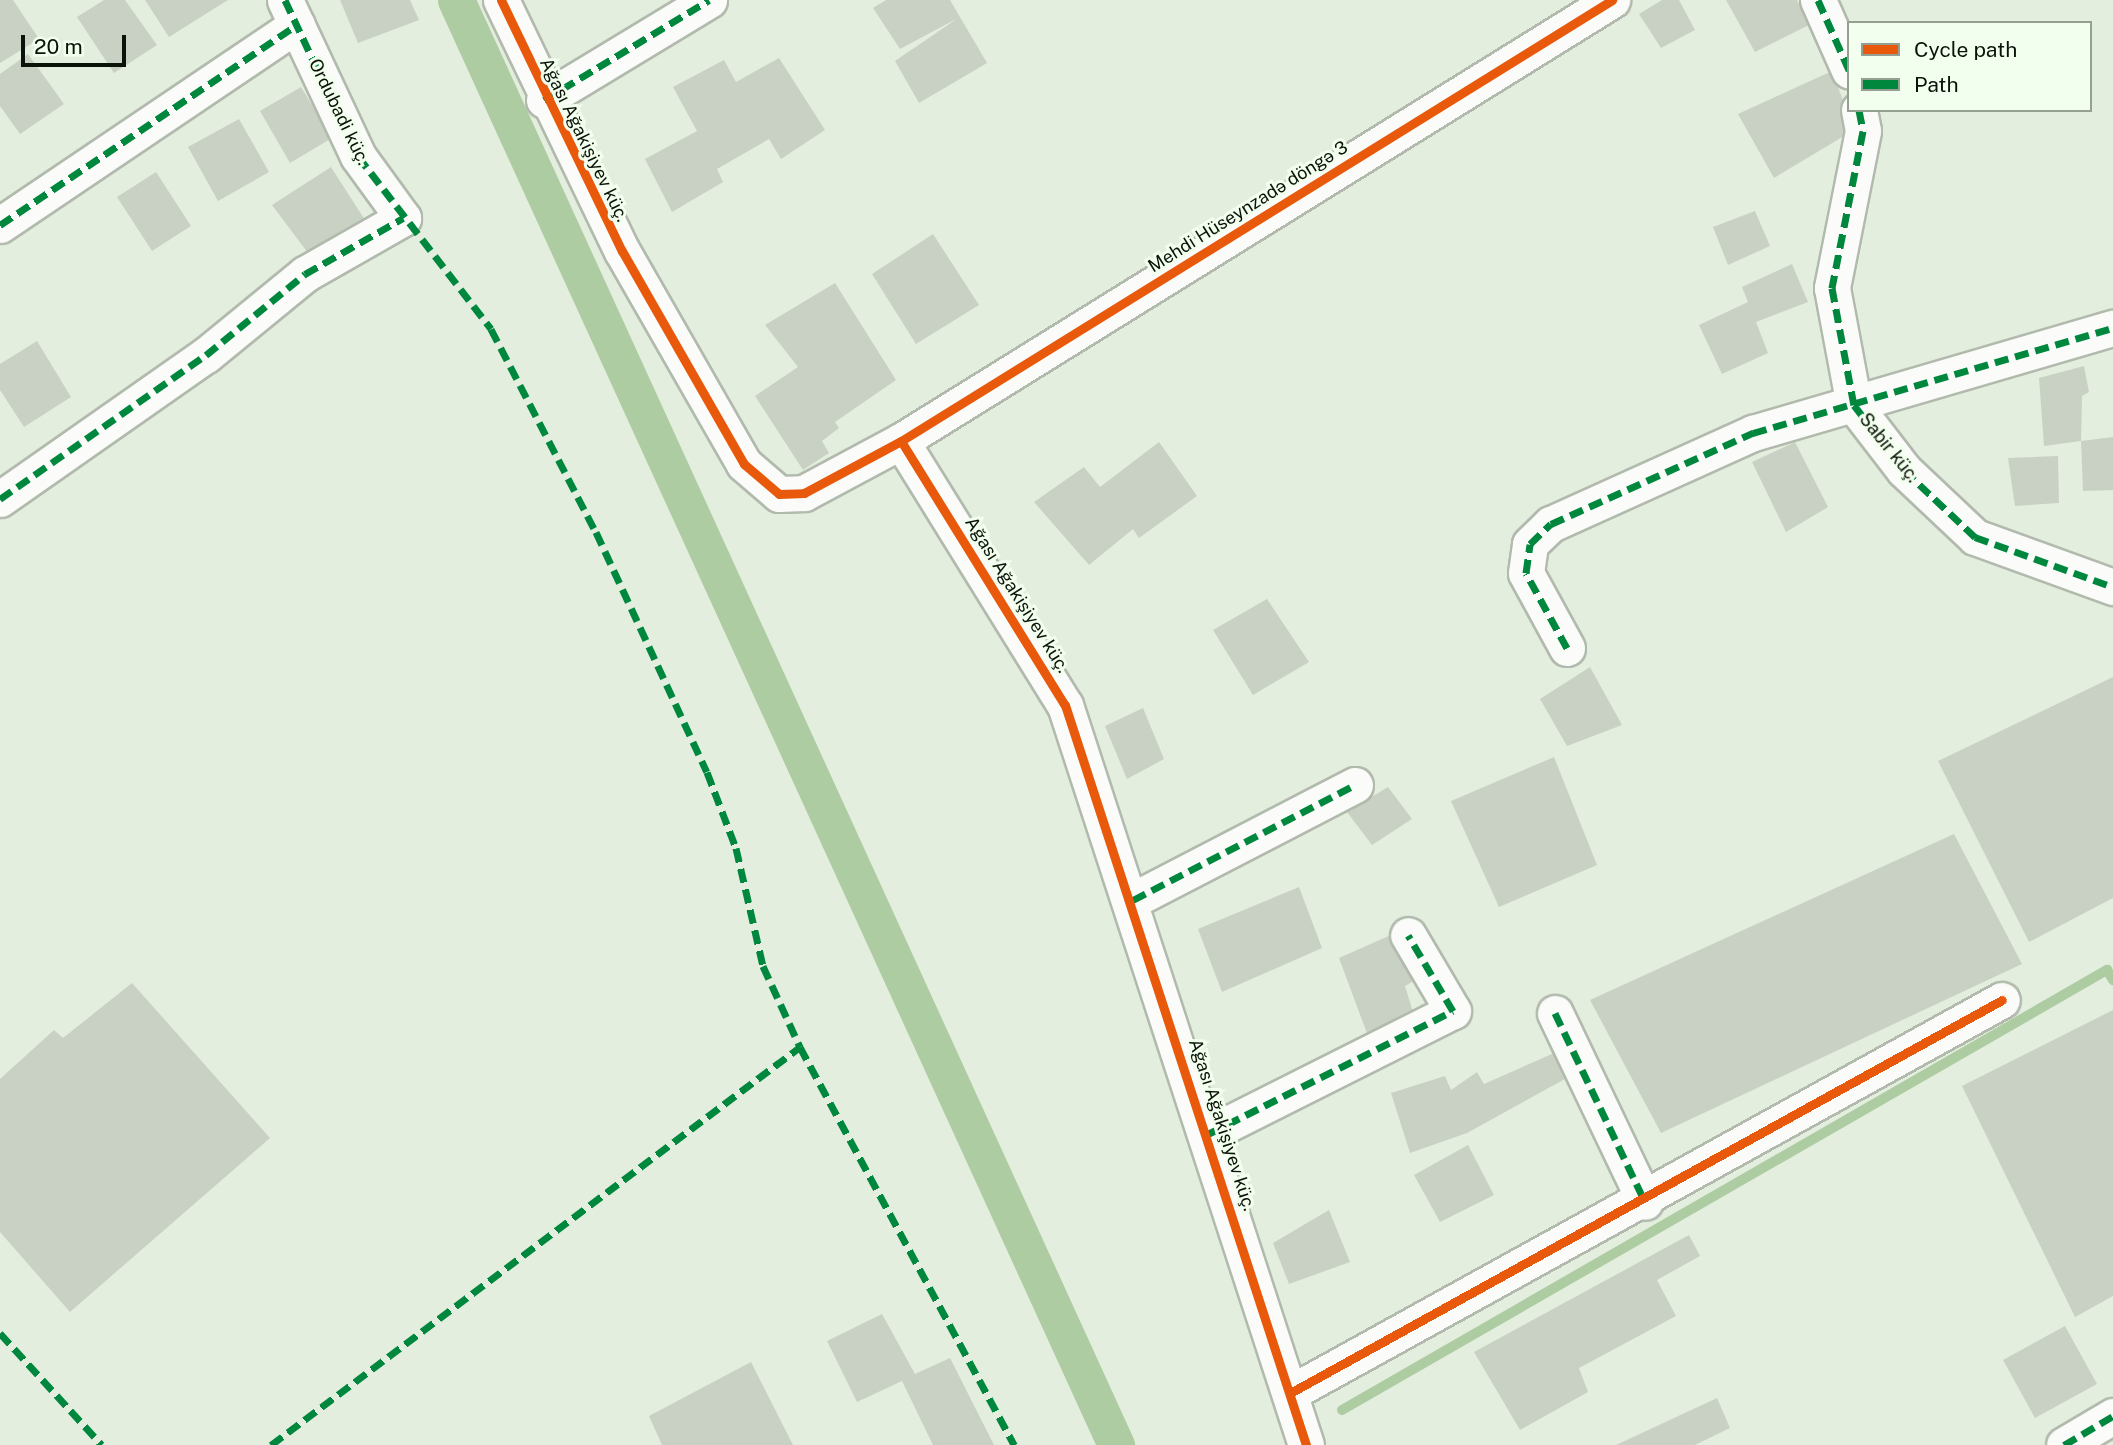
<!DOCTYPE html>
<meta charset="utf-8">
<style>
body{margin:0}
#map{position:relative;width:2113px;height:1445px;overflow:hidden;background:#e3eede;font-family:"Public Sans",sans-serif}
div>[style]{position:absolute}
.stream>*{height:10px;margin:-5px;padding:0 5px;transform-origin:5px;border-radius:5px;background:#aecca2}
.canal>*{height:37px;margin:-18.5px;padding:0 18.5px;transform-origin:18.5px;border-radius:18.5px;background:#aecca2}
.building>*{inset:0;background:#c9d1c5}
.roads{filter:drop-shadow(2px 0 #b1baad) drop-shadow(-2px 0 #b1baad) drop-shadow(0 2px #b1baad) drop-shadow(0 -2px #b1baad)}
.street>*{height:35px;margin:-17.5px;padding:0 17.5px;transform-origin:17.5px;border-radius:17.5px;background:#fbfcfa}
.quiet>*{height:7px;margin-top:-3.5px;transform-origin:0;background:repeating-linear-gradient(90deg,#00873e 0 14px,transparent 0 21px)}
.cycleway>*{height:9px;margin:-4.5px;padding:0 4.5px;transform-origin:4.5px;border-radius:4.5px;background:#e8590c}
span{translate:-50% -50%;white-space:nowrap;text-align:center;line-height:1.15;-webkit-text-stroke:6px #f3ffee;paint-order:stroke}
.street-label{font-size:18px;color:#0b1209}
.legend{position:absolute;left:1847px;top:21px;width:245px;height:91px;box-sizing:border-box;background:#f3ffee;border:2px solid #96a092;margin:0;padding:9px 12px;list-style:none;font-size:21px;color:#0b1209}
.legend li{display:flex;align-items:center;gap:14px;height:35px}
.legend b{width:35px;border:2px solid #96a092}
.scale{position:absolute;left:21px;top:35px;width:105px;height:32px;box-sizing:border-box;border:4px solid #0b1209;border-top:0;padding-left:9px;font-size:21px;line-height:24px;white-space:nowrap;color:#0b1209;-webkit-text-stroke:5px #f3ffee;paint-order:stroke}
</style>
<div id="map">
<div class="stream">
<i style="left:1342px;top:1410px;width:883px;rotate:-29.91deg"></i>
<i style="left:2107px;top:970px;width:12px;rotate:59deg"></i>
</div>
<div class="canal">
<i style="left:456px;top:0;width:1589px;rotate:65.45deg"></i>
</div>
<div class="building">
<i style="clip-path:polygon(0 0,13px 0,39px 39px,0 63px)"></i>
<i style="clip-path:polygon(104px 0,125px 0,157px 45px,114px 73px,77px 17px)"></i>
<i style="clip-path:polygon(145px 0,228px 0,169px 37px)"></i>
<i style="clip-path:polygon(340px 0,410px 0,419px 20px,358px 43px)"></i>
<i style="clip-path:polygon(886px 0,950px 0,987px 63px,919px 103px,895px 61px,958px 18px,900px 49px,873px 8px)"></i>
<i style="clip-path:polygon(1662px 0,1679px 0,1695px 30px,1661px 48px,1639px 14px)"></i>
<i style="clip-path:polygon(1726px 0,1797px 0,1809px 25px,1755px 52px)"></i>
<i style="clip-path:polygon(28px 54px,64px 104px,20px 134px,0 106px,0 74px)"></i>
<i style="clip-path:polygon(779px 58px,825px 130px,781px 159px,769px 139px,717px 169px,723px 182px,672px 212px,645px 159px,697px 131px,673px 87px,724px 60px,736px 82px)"></i>
<i style="clip-path:polygon(1832px 71px,1854px 130px,1774px 178px,1738px 114px)"></i>
<i style="clip-path:polygon(301px 87px,332px 138px,290px 163px,260px 111px)"></i>
<i style="clip-path:polygon(239px 119px,269px 172px,218px 201px,188px 147px)"></i>
<i style="clip-path:polygon(331px 167px,365px 220px,311px 257px,272px 205px)"></i>
<i style="clip-path:polygon(156px 172px,191px 226px,152px 251px,117px 197px)"></i>
<i style="clip-path:polygon(1755px 211px,1770px 246px,1728px 265px,1713px 227px)"></i>
<i style="clip-path:polygon(933px 234px,979px 305px,916px 344px,872px 274px)"></i>
<i style="clip-path:polygon(1792px 264px,1808px 302px,1756px 322px,1768px 353px,1722px 374px,1699px 325px,1748px 302px,1742px 287px)"></i>
<i style="clip-path:polygon(835px 283px,896px 380px,835px 422px,839px 428px,822px 441px,829px 453px,803px 470px,755px 396px,798px 367px,765px 325px)"></i>
<i style="clip-path:polygon(37px 341px,71px 397px,24px 427px,0 390px,0 364px)"></i>
<i style="clip-path:polygon(2084px 366px,2089px 392px,2082px 396px,2081px 441px,2044px 446px,2039px 378px)"></i>
<i style="clip-path:polygon(2113px 437px,2113px 490px,2083px 491px,2081px 441px)"></i>
<i style="clip-path:polygon(1159px 442px,1197px 496px,1139px 538px,1133px 529px,1089px 565px,1034px 502px,1084px 467px,1100px 487px)"></i>
<i style="clip-path:polygon(1795px 442px,1828px 507px,1786px 532px,1752px 462px)"></i>
<i style="clip-path:polygon(2058px 456px,2059px 503px,2015px 506px,2008px 458px)"></i>
<i style="clip-path:polygon(1267px 599px,1309px 662px,1253px 695px,1213px 630px)"></i>
<i style="clip-path:polygon(1590px 667px,1622px 725px,1567px 746px,1540px 699px)"></i>
<i style="clip-path:polygon(2113px 677px,2113px 898px,2029px 942px,1938px 761px)"></i>
<i style="clip-path:polygon(1143px 708px,1164px 759px,1127px 779px,1105px 726px)"></i>
<i style="clip-path:polygon(1554px 757px,1597px 865px,1499px 907px,1451px 801px)"></i>
<i style="clip-path:polygon(1388px 787px,1412px 819px,1372px 845px,1347px 812px)"></i>
<i style="clip-path:polygon(1954px 834px,2022px 964px,1661px 1133px,1590px 1000px)"></i>
<i style="clip-path:polygon(1299px 887px,1322px 948px,1222px 992px,1198px 929px)"></i>
<i style="clip-path:polygon(1400px 931px,1419px 978px,1405px 986px,1413px 1012px,1368px 1036px,1339px 958px)"></i>
<i style="clip-path:polygon(132px 983px,270px 1138px,70px 1312px,0 1232px,0 1079px,54px 1030px,63px 1038px)"></i>
<i style="clip-path:polygon(2113px 1010px,2113px 1296px,2075px 1317px,1962px 1086px)"></i>
<i style="clip-path:polygon(1561px 1050px,1574px 1074px,1467px 1133px,1410px 1153px,1391px 1093px,1445px 1076px,1451px 1090px,1477px 1072px,1484px 1084px)"></i>
<i style="clip-path:polygon(1468px 1145px,1494px 1195px,1440px 1222px,1414px 1175px)"></i>
<i style="clip-path:polygon(1329px 1210px,1350px 1262px,1289px 1284px,1273px 1243px)"></i>
<i style="clip-path:polygon(1689px 1235px,1700px 1256px,1657px 1280px,1676px 1316px,1579px 1368px,1588px 1392px,1520px 1430px,1474px 1352px)"></i>
<i style="clip-path:polygon(882px 1314px,915px 1374px,950px 1358px,994px 1445px,933px 1445px,902px 1381px,857px 1402px,827px 1341px)"></i>
<i style="clip-path:polygon(2065px 1326px,2097px 1384px,2035px 1418px,2003px 1360px)"></i>
<i style="clip-path:polygon(751px 1362px,793px 1445px,662px 1445px,649px 1416px)"></i>
<i style="clip-path:polygon(1717px 1398px,1730px 1428px,1695px 1445px,1616px 1445px)"></i>
</div>
<div class="roads">
<div class="street">
<i style="left:501px;top:0;width:279px;rotate:64.3deg"></i>
<i style="left:622px;top:251px;width:245px;rotate:60.2deg"></i>
<i style="left:744px;top:464px;width:46px;rotate:40.6deg"></i>
<i style="left:779px;top:494px;width:25px;rotate:-2deg"></i>
<i style="left:804px;top:493px;width:110px;rotate:-28.2deg"></i>
<i style="left:901px;top:441px;width:311px;rotate:58.2deg"></i>
<i style="left:1065px;top:705px;width:778px;rotate:71.96deg"></i>
<i style="left:1818px;top:0;width:77px;rotate:66.1deg"></i>
<i style="left:544px;top:100px;width:193px;rotate:-31.2deg"></i>
<i style="left:1859px;top:110px;width:21px;rotate:79deg"></i>
<i style="left:1863px;top:131px;width:160px;rotate:101.2deg"></i>
<i style="left:1832px;top:288px;width:119px;rotate:79.4deg"></i>
<i style="left:1854px;top:405px;width:82px;rotate:52.4deg"></i>
<i style="left:1904px;top:470px;width:98px;rotate:43.3deg"></i>
<i style="left:1975px;top:537px;width:147px;rotate:19.9deg"></i>
<i style="left:0;top:225px;width:358px;rotate:-34deg"></i>
<i style="left:901px;top:441px;width:837px;rotate:-31.81deg"></i>
<i style="left:0;top:499px;width:251px;rotate:-35deg"></i>
<i style="left:206px;top:355px;width:128px;rotate:-39.3deg"></i>
<i style="left:305px;top:274px;width:113px;rotate:-29.7deg"></i>
<i style="left:403px;top:218px;width:77px;rotate:-126deg"></i>
<i style="left:358px;top:156px;width:172px;rotate:-115.1deg"></i>
<i style="left:1567px;top:648px;width:85px;rotate:-118.7deg"></i>
<i style="left:1526px;top:573px;width:29px;rotate:-82deg"></i>
<i style="left:1530px;top:544px;width:29px;rotate:-44deg"></i>
<i style="left:1551px;top:524px;width:222px;rotate:-24.3deg"></i>
<i style="left:1753px;top:433px;width:375px;rotate:-16.3deg"></i>
<i style="left:1133px;top:900px;width:250px;rotate:-27.4deg"></i>
<i style="left:1555px;top:1013px;width:209px;rotate:64.5deg"></i>
<i style="left:1208px;top:1134px;width:274px;rotate:-26.7deg"></i>
<i style="left:1453px;top:1011px;width:88px;rotate:-120.6deg"></i>
<i style="left:1290px;top:1393px;width:813px;rotate:-28.9deg"></i>
<i style="left:2064px;top:1445px;width:57px;rotate:-30.6deg"></i>
</div>
</div>
<div class="quiet">
<i style="left:285px;top:0;width:172px;rotate:64.9deg"></i>
<i style="left:358px;top:156px;width:218px;rotate:52.4deg"></i>
<i style="left:491px;top:329px;width:229px;rotate:62.7deg"></i>
<i style="left:596px;top:532px;width:264px;rotate:65.2deg"></i>
<i style="left:707px;top:772px;width:81px;rotate:69.1deg"></i>
<i style="left:736px;top:848px;width:121px;rotate:77.1deg"></i>
<i style="left:763px;top:966px;width:89px;rotate:65.4deg"></i>
<i style="left:800px;top:1047px;width:452px;rotate:61.7deg"></i>
<i style="left:1818px;top:0;width:77px;rotate:66.1deg"></i>
<i style="left:544px;top:100px;width:193px;rotate:-31.2deg"></i>
<i style="left:1859px;top:110px;width:21px;rotate:79deg"></i>
<i style="left:1863px;top:131px;width:160px;rotate:101.2deg"></i>
<i style="left:1832px;top:288px;width:119px;rotate:79.4deg"></i>
<i style="left:1854px;top:405px;width:82px;rotate:52.4deg"></i>
<i style="left:1904px;top:470px;width:98px;rotate:43.3deg"></i>
<i style="left:1975px;top:537px;width:147px;rotate:19.9deg"></i>
<i style="left:0;top:225px;width:358px;rotate:-34deg"></i>
<i style="left:0;top:499px;width:251px;rotate:-35deg"></i>
<i style="left:206px;top:355px;width:128px;rotate:-39.3deg"></i>
<i style="left:305px;top:274px;width:113px;rotate:-29.7deg"></i>
<i style="left:1567px;top:648px;width:85px;rotate:-118.7deg"></i>
<i style="left:1526px;top:573px;width:29px;rotate:-82deg"></i>
<i style="left:1530px;top:544px;width:29px;rotate:-44deg"></i>
<i style="left:1551px;top:524px;width:222px;rotate:-24.3deg"></i>
<i style="left:1753px;top:433px;width:375px;rotate:-16.3deg"></i>
<i style="left:1133px;top:900px;width:250px;rotate:-27.4deg"></i>
<i style="left:1555px;top:1013px;width:209px;rotate:64.5deg"></i>
<i style="left:1208px;top:1134px;width:274px;rotate:-26.7deg"></i>
<i style="left:1453px;top:1011px;width:88px;rotate:-120.6deg"></i>
<i style="left:0;top:1333px;width:151px;rotate:47.7deg"></i>
<i style="left:271px;top:1445px;width:662px;rotate:-36.96deg"></i>
<i style="left:2064px;top:1445px;width:57px;rotate:-30.6deg"></i>
</div>
<div class="cycleway">
<i style="left:501px;top:0;width:279px;rotate:64.3deg"></i>
<i style="left:622px;top:251px;width:245px;rotate:60.2deg"></i>
<i style="left:744px;top:464px;width:46px;rotate:40.6deg"></i>
<i style="left:779px;top:494px;width:25px;rotate:-2deg"></i>
<i style="left:804px;top:493px;width:110px;rotate:-28.2deg"></i>
<i style="left:901px;top:441px;width:311px;rotate:58.2deg"></i>
<i style="left:1065px;top:705px;width:778px;rotate:71.96deg"></i>
<i style="left:901px;top:441px;width:837px;rotate:-31.81deg"></i>
<i style="left:1290px;top:1393px;width:813px;rotate:-28.9deg"></i>
</div>
<div class="street-label">
<span style="left:339px;top:112px;rotate:64deg">Ordubadi küç.</span>
<span style="left:584px;top:140px;rotate:64deg">Ağası Ağakişiyev küç.</span>
<span style="left:1248px;top:207px;rotate:-32deg">Mehdi Hüseynzadə döngə 3</span>
<span style="left:1889px;top:448px;rotate:51deg">Sabir küç.</span>
<span style="left:1017px;top:595px;rotate:58deg">Ağası Ağakişiyev küç.</span>
<span style="left:1222px;top:1125px;rotate:72deg">Ağası Ağakişiyev küç.</span>
</div>
<ul class="legend">
<li><b style="height:9px;background:#e8590c"></b>Cycle path</li>
<li><b style="height:9px;background:#00873e"></b>Path</li>
</ul>
<div class="scale">20 m</div>
</div>
